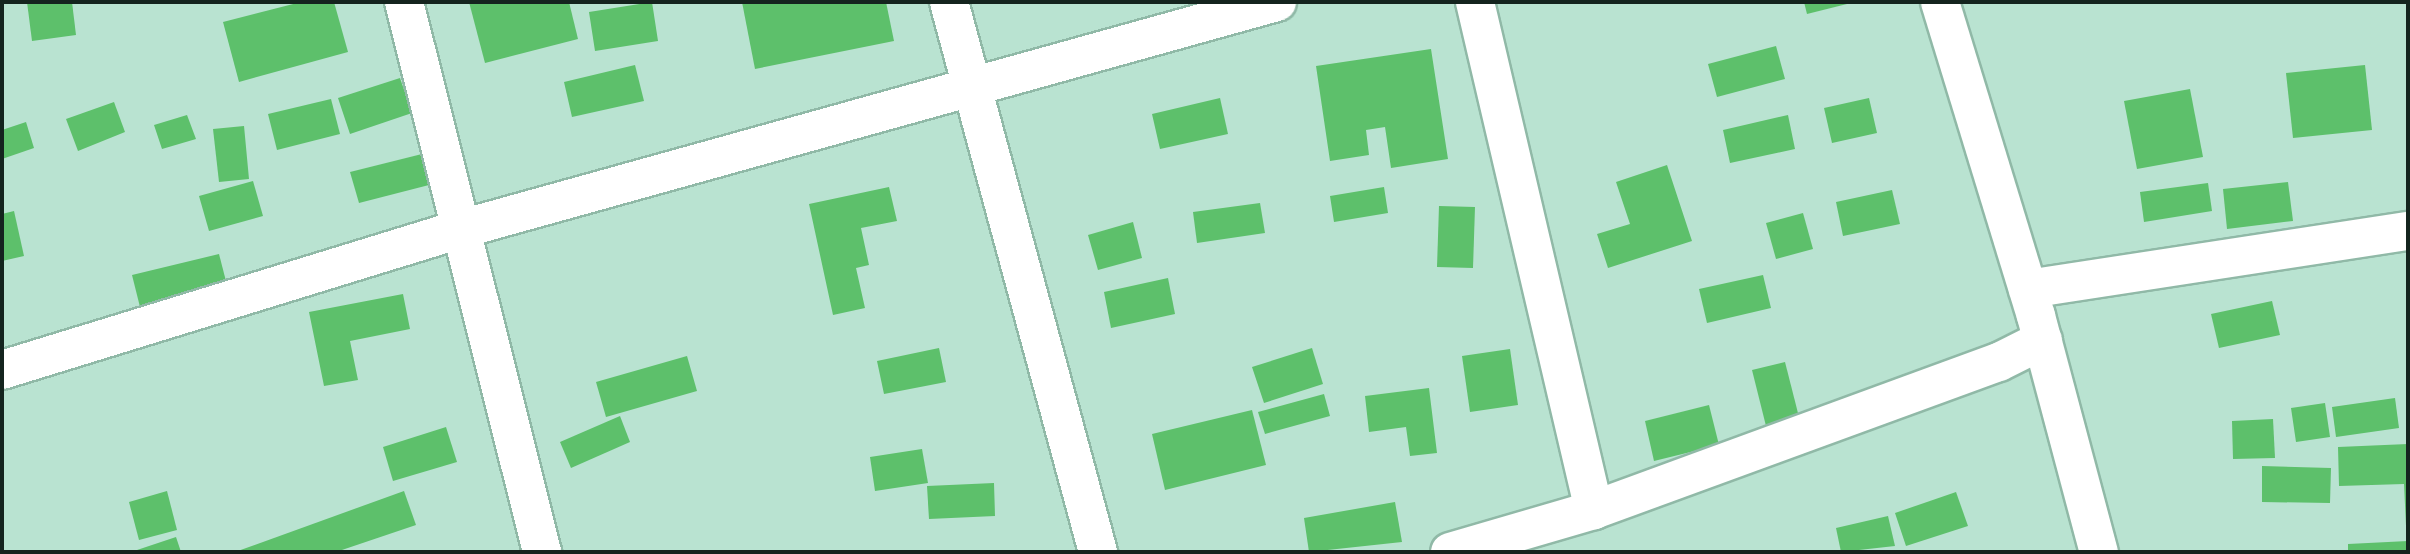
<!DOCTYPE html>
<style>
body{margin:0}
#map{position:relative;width:2410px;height:554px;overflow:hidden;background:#b9e3d1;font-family:Bitter,serif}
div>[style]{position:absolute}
.building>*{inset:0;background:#5dc06b}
.roads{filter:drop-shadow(2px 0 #90b9a7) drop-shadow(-2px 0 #90b9a7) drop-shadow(0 2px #90b9a7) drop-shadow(0 -2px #90b9a7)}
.minor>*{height:38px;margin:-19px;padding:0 19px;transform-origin:19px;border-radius:19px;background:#fff}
span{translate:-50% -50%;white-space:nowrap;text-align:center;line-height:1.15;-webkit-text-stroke:7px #b9e3d1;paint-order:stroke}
.frame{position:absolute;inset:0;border:4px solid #14241e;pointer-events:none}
</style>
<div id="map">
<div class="building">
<i style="clip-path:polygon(27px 2px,72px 2px,76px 35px,32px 41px)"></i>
<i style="clip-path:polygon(301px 2px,334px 2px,348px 52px,239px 82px,223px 22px)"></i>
<i style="clip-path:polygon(469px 2px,569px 2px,578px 39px,485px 63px)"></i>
<i style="clip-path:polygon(652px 2px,658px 41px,595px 51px,589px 12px)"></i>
<i style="clip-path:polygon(742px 2px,886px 2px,894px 41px,755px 69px)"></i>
<i style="clip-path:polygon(1804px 2px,1846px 2px,1847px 4px,1807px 14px)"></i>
<i style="clip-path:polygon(1776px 46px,1785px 79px,1717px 97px,1708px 64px)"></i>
<i style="clip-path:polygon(1431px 49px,1448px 159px,1391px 168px,1385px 127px,1366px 130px,1369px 155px,1330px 161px,1316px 66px)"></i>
<i style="clip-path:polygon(635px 65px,644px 101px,572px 117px,564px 82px)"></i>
<i style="clip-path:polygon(2365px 65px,2372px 130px,2293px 138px,2286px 73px)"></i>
<i style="clip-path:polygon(400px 78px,412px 113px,350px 134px,338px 98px)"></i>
<i style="clip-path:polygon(2190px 89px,2203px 157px,2137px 169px,2124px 101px)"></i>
<i style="clip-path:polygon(1220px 98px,1228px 134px,1160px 149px,1152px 114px)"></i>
<i style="clip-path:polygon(1869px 98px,1877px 133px,1832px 143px,1824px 108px)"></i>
<i style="clip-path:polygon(331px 99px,340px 134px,277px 150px,268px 114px)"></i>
<i style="clip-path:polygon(114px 102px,125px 132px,78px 151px,66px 119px)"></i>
<i style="clip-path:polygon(187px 115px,196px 139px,162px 149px,154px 125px)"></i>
<i style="clip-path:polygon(1788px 115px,1795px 149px,1730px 163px,1723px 130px)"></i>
<i style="clip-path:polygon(26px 122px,34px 148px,2px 159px,2px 130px)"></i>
<i style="clip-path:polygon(244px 126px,249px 179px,219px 182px,213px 129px)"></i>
<i style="clip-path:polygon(422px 154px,429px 185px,359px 203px,350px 172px)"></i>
<i style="clip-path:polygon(1667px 165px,1692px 241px,1608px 268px,1597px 234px,1630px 224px,1616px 182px)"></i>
<i style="clip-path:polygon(253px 181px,263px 216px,209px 231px,199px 196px)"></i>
<i style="clip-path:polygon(2288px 182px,2293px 221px,2227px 229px,2223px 189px)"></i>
<i style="clip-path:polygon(2208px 183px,2212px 211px,2144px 222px,2140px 192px)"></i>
<i style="clip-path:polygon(889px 187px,897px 221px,861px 228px,869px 265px,856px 268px,865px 308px,833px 315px,809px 204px)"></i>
<i style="clip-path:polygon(1384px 187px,1388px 213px,1334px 222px,1330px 196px)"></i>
<i style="clip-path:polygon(1892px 190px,1900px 224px,1843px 236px,1836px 202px)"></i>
<i style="clip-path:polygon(1260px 203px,1265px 233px,1197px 243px,1193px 212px)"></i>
<i style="clip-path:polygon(1439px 206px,1475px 207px,1473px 268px,1437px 267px)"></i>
<i style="clip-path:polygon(14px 211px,24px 256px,2px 261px,2px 214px)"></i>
<i style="clip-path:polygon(1803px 213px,1813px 249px,1776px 259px,1766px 223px)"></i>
<i style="clip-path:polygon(1133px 222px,1142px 258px,1098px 270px,1088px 235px)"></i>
<i style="clip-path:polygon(219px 254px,228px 289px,141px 311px,132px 275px)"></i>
<i style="clip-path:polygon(1763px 275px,1771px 308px,1707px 323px,1699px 289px)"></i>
<i style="clip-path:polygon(1168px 278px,1175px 314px,1111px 328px,1104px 292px)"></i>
<i style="clip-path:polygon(403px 294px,410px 329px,350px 341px,358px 380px,324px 386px,309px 312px)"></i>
<i style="clip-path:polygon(2272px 301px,2280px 335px,2219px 348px,2211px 314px)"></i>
<i style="clip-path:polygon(939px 348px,946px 382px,884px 394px,877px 361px)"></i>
<i style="clip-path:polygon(1312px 348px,1323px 384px,1264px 403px,1252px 367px)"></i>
<i style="clip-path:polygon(1510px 349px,1518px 405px,1470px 412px,1462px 356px)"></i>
<i style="clip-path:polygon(687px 356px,697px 391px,606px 417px,596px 382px)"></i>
<i style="clip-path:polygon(1785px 362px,1800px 421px,1767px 430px,1752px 370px)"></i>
<i style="clip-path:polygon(1429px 388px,1437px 453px,1410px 456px,1406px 427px,1369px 432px,1365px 396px)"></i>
<i style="clip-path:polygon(1324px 394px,1330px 416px,1265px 434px,1258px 412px)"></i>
<i style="clip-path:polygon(2395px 398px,2399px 428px,2336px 437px,2332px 407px)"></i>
<i style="clip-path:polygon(2325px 403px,2330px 437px,2296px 442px,2291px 408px)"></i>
<i style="clip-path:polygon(1709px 405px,1719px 445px,1654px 461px,1645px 421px)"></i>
<i style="clip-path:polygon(1252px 410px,1266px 465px,1165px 490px,1152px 434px)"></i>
<i style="clip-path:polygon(620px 416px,630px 442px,571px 468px,560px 442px)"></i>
<i style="clip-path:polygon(2273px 419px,2275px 458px,2233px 459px,2232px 421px)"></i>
<i style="clip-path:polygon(446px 427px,457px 462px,393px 481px,383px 447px)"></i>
<i style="clip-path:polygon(2408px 444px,2408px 526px,2406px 526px,2404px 484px,2339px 486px,2338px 447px)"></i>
<i style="clip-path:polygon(922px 449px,928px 483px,875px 491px,870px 457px)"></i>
<i style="clip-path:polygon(2262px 466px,2331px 468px,2330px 503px,2262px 502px)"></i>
<i style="clip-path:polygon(994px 483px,995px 516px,929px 519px,927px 486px)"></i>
<i style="clip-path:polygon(167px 491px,177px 530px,139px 540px,129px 502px)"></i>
<i style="clip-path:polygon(404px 491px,416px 525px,336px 552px,235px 552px)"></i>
<i style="clip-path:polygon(1956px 492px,1968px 526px,1906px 546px,1895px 513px)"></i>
<i style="clip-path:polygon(1395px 502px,1402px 542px,1309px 552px,1304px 518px)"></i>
<i style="clip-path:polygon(1888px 516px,1895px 546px,1841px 552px,1836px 528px)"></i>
<i style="clip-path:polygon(176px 537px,181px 552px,131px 552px)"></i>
<i style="clip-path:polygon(2408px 541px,2408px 552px,2348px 552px,2348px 544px)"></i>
</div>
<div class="roads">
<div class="minor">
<i style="left:404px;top:2px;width:567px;rotate:75.91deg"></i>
<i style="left:949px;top:2px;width:570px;rotate:74.84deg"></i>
<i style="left:1475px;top:2px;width:522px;rotate:76.82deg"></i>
<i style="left:1940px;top:2px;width:328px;rotate:73deg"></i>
<i style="left:2036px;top:316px;width:244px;rotate:75.1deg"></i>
<i style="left:2028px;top:289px;width:384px;rotate:-8.7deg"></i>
<i style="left:2px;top:370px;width:480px;rotate:-17.1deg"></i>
<i style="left:461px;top:229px;width:847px;rotate:-15.55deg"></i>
<i style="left:1450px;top:552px;width:150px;rotate:-16.3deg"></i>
<i style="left:1594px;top:510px;width:431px;rotate:-20.1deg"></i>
<i style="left:1999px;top:362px;width:49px;rotate:-26.6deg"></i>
</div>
</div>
<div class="frame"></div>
</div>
